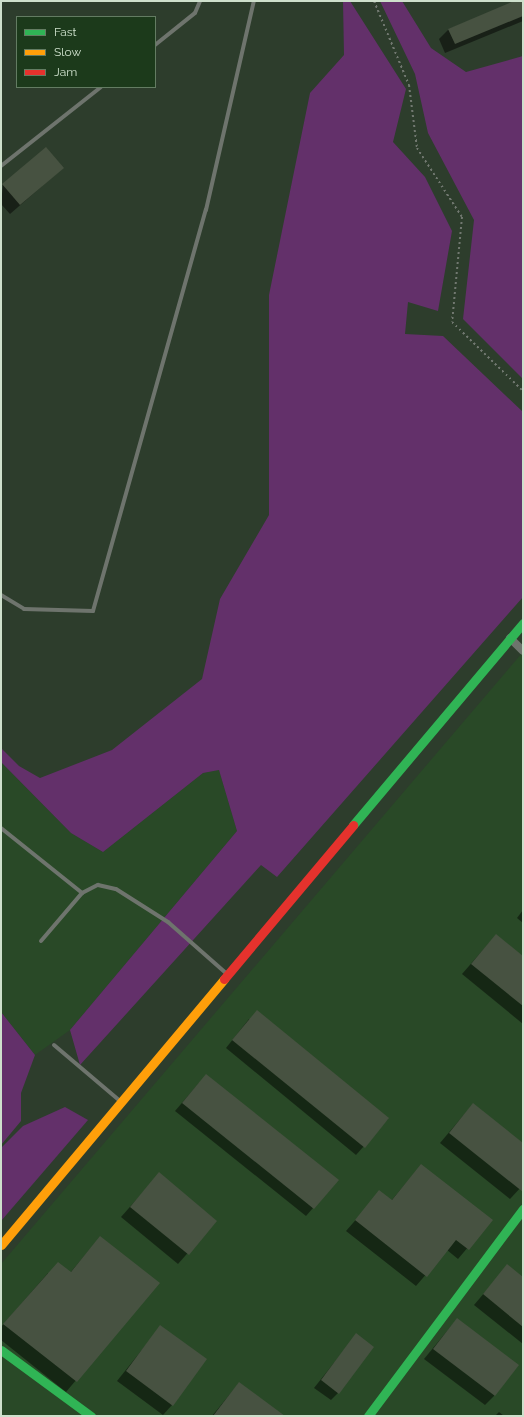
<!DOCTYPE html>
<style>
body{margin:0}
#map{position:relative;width:524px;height:1417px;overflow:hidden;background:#2d3d2c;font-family:Raleway,sans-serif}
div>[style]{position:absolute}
.built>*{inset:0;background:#294927}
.green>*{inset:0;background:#63306a}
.shadow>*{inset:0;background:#0007}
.building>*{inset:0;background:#475241}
.path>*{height:2px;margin-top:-1px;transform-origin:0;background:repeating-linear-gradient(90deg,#717870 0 2px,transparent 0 5px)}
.lane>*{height:4px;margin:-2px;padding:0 2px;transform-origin:2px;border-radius:2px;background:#6e746d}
.street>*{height:8px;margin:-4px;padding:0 4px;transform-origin:4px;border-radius:4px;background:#6e746d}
.fast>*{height:9px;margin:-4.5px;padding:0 4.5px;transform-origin:4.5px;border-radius:4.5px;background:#30b455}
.slow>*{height:9px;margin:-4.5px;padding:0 4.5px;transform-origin:4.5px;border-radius:4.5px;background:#ff9f0a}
.jam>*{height:9px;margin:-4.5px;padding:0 4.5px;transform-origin:4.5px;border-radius:4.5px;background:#e5322d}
span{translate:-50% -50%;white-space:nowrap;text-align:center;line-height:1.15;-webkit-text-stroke:3px #1c3a1b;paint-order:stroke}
.frame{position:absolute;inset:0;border:2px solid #cee0cc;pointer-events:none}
.legend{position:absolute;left:16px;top:16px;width:140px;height:72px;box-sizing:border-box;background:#1c3a1b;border:1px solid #637c62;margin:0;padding:5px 7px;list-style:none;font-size:12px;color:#cee0cc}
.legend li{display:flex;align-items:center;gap:8px;height:20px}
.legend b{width:20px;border:1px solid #637c62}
</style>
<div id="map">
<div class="built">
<i style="clip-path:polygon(523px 652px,523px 1416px,1px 1416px,1px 1264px)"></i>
<i style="clip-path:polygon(1px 762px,71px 833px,103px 852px,203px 773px,219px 770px,237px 831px,70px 1030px,35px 1055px,1px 1012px)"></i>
</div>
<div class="green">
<i style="clip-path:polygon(343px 1px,350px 1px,406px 89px,393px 142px,425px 177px,452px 231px,438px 311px,408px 302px,405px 334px,443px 336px,523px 412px,523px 597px,277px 877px,261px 865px,80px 1065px,70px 1030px,237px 831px,219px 770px,203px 773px,103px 852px,71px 833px,1px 762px,1px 748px,19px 766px,40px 778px,112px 750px,202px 679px,220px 599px,269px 515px,269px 295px,310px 93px,344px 55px)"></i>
<i style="clip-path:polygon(380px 1px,402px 1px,431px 48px,466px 72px,523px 56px,523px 379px,463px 319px,474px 220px,428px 133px,415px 74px)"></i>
<i style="clip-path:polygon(1px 1012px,35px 1055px,21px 1093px,21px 1121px,1px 1145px)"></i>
<i style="clip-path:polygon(65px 1107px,88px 1120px,1px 1221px,1px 1148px,23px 1126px)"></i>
</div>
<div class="shadow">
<i style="clip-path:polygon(517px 1px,523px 1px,523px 21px,445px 53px,439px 39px,449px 29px)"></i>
<i style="clip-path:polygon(63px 168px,10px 214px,1px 204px,3px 184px)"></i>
<i style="clip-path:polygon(523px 910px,523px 923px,517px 918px)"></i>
<i style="clip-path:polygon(496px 935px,523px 957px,523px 1024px,462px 974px)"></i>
<i style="clip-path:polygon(249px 1019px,388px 1119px,356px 1155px,226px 1048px)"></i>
<i style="clip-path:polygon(199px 1083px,313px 1208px,306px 1216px,175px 1111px)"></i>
<i style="clip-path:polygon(473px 1104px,523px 1144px,523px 1185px,510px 1199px,440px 1143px)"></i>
<i style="clip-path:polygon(421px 1165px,491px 1220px,458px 1259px,447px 1250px,416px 1286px,346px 1231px,380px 1192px,391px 1201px)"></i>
<i style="clip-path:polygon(159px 1174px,216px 1221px,178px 1264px,121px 1217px)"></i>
<i style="clip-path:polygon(100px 1237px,158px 1283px,66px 1392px,1px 1340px,1px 1327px,48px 1273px,70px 1273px)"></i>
<i style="clip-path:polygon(507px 1266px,523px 1279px,523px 1344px,474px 1305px)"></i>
<i style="clip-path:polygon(457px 1319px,495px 1395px,485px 1405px,424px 1359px)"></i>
<i style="clip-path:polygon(161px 1326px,172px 1405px,163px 1415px,117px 1381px)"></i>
<i style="clip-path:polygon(356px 1335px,338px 1393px,331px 1400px,314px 1388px)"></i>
<i style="clip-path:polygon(239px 1383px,283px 1416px,212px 1416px)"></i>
<i style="clip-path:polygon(499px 1412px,504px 1416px,495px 1416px)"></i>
</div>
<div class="building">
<i style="clip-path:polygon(514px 1px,523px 1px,523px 16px,455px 44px,448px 29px)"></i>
<i style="clip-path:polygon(46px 147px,64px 168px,20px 205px,2px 184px)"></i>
<i style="clip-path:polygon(496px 934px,523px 956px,523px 1006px,471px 964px)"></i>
<i style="clip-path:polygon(257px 1010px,389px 1118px,365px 1148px,232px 1040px)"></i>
<i style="clip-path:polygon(206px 1074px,339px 1180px,314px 1209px,182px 1103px)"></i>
<i style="clip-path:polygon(473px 1103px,523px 1143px,523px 1192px,449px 1133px)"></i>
<i style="clip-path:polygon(421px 1164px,493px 1220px,469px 1250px,456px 1240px,427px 1277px,355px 1220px,379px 1190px,392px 1200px)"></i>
<i style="clip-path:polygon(159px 1172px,217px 1221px,189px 1255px,130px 1207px)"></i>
<i style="clip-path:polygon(100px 1236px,160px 1283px,77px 1382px,3px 1324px,58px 1262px,71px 1272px)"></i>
<i style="clip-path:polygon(507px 1264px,523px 1277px,523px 1327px,483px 1294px)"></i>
<i style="clip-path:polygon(457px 1318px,519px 1365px,495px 1396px,433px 1349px)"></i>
<i style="clip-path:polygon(160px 1325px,207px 1359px,173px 1406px,126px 1371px)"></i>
<i style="clip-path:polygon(356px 1333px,374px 1347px,339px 1394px,321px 1380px)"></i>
<i style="clip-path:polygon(239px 1382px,285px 1416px,213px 1416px)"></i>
</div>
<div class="path">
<i style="left:374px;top:1px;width:91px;rotate:67.4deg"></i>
<i style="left:409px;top:85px;width:64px;rotate:82.8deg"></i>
<i style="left:417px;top:148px;width:82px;rotate:56.9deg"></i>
<i style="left:462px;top:217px;width:105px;rotate:95.4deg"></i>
<i style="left:452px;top:322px;width:99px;rotate:44.2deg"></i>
</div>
<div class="lane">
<i style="left:155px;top:45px;width:51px;rotate:-38.7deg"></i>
<i style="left:195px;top:13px;width:13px;rotate:-67deg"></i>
<i style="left:1px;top:166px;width:127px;rotate:-38.3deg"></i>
<i style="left:1px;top:595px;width:27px;rotate:31deg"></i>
<i style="left:24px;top:609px;width:69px;rotate:1.7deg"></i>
<i style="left:93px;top:611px;width:417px;rotate:-74.3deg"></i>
<i style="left:206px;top:210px;width:214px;rotate:-77.1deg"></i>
<i style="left:1px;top:828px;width:104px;rotate:38.7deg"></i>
<i style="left:41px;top:941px;width:63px;rotate:-49.5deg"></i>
<i style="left:82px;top:893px;width:18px;rotate:-27deg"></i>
<i style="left:98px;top:885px;width:18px;rotate:13deg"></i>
<i style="left:116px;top:889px;width:62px;rotate:32.4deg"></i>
<i style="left:168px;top:922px;width:79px;rotate:41.4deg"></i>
<i style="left:54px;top:1045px;width:87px;rotate:40.3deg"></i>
</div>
<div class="street">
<i style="left:510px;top:638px;width:18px;rotate:45deg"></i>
</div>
<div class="fast">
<i style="left:353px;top:825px;width:264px;rotate:-49.9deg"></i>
<i style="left:1px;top:1350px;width:112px;rotate:36.3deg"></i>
<i style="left:368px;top:1416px;width:259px;rotate:-53.2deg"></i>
</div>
<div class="slow">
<i style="left:1px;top:1245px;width:347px;rotate:-50deg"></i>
</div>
<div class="jam">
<i style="left:224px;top:979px;width:201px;rotate:-50deg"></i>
</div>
<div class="frame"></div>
<ul class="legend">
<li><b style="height:5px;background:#30b455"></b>Fast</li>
<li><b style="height:5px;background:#ff9f0a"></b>Slow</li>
<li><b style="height:5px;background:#e5322d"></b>Jam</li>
</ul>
</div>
